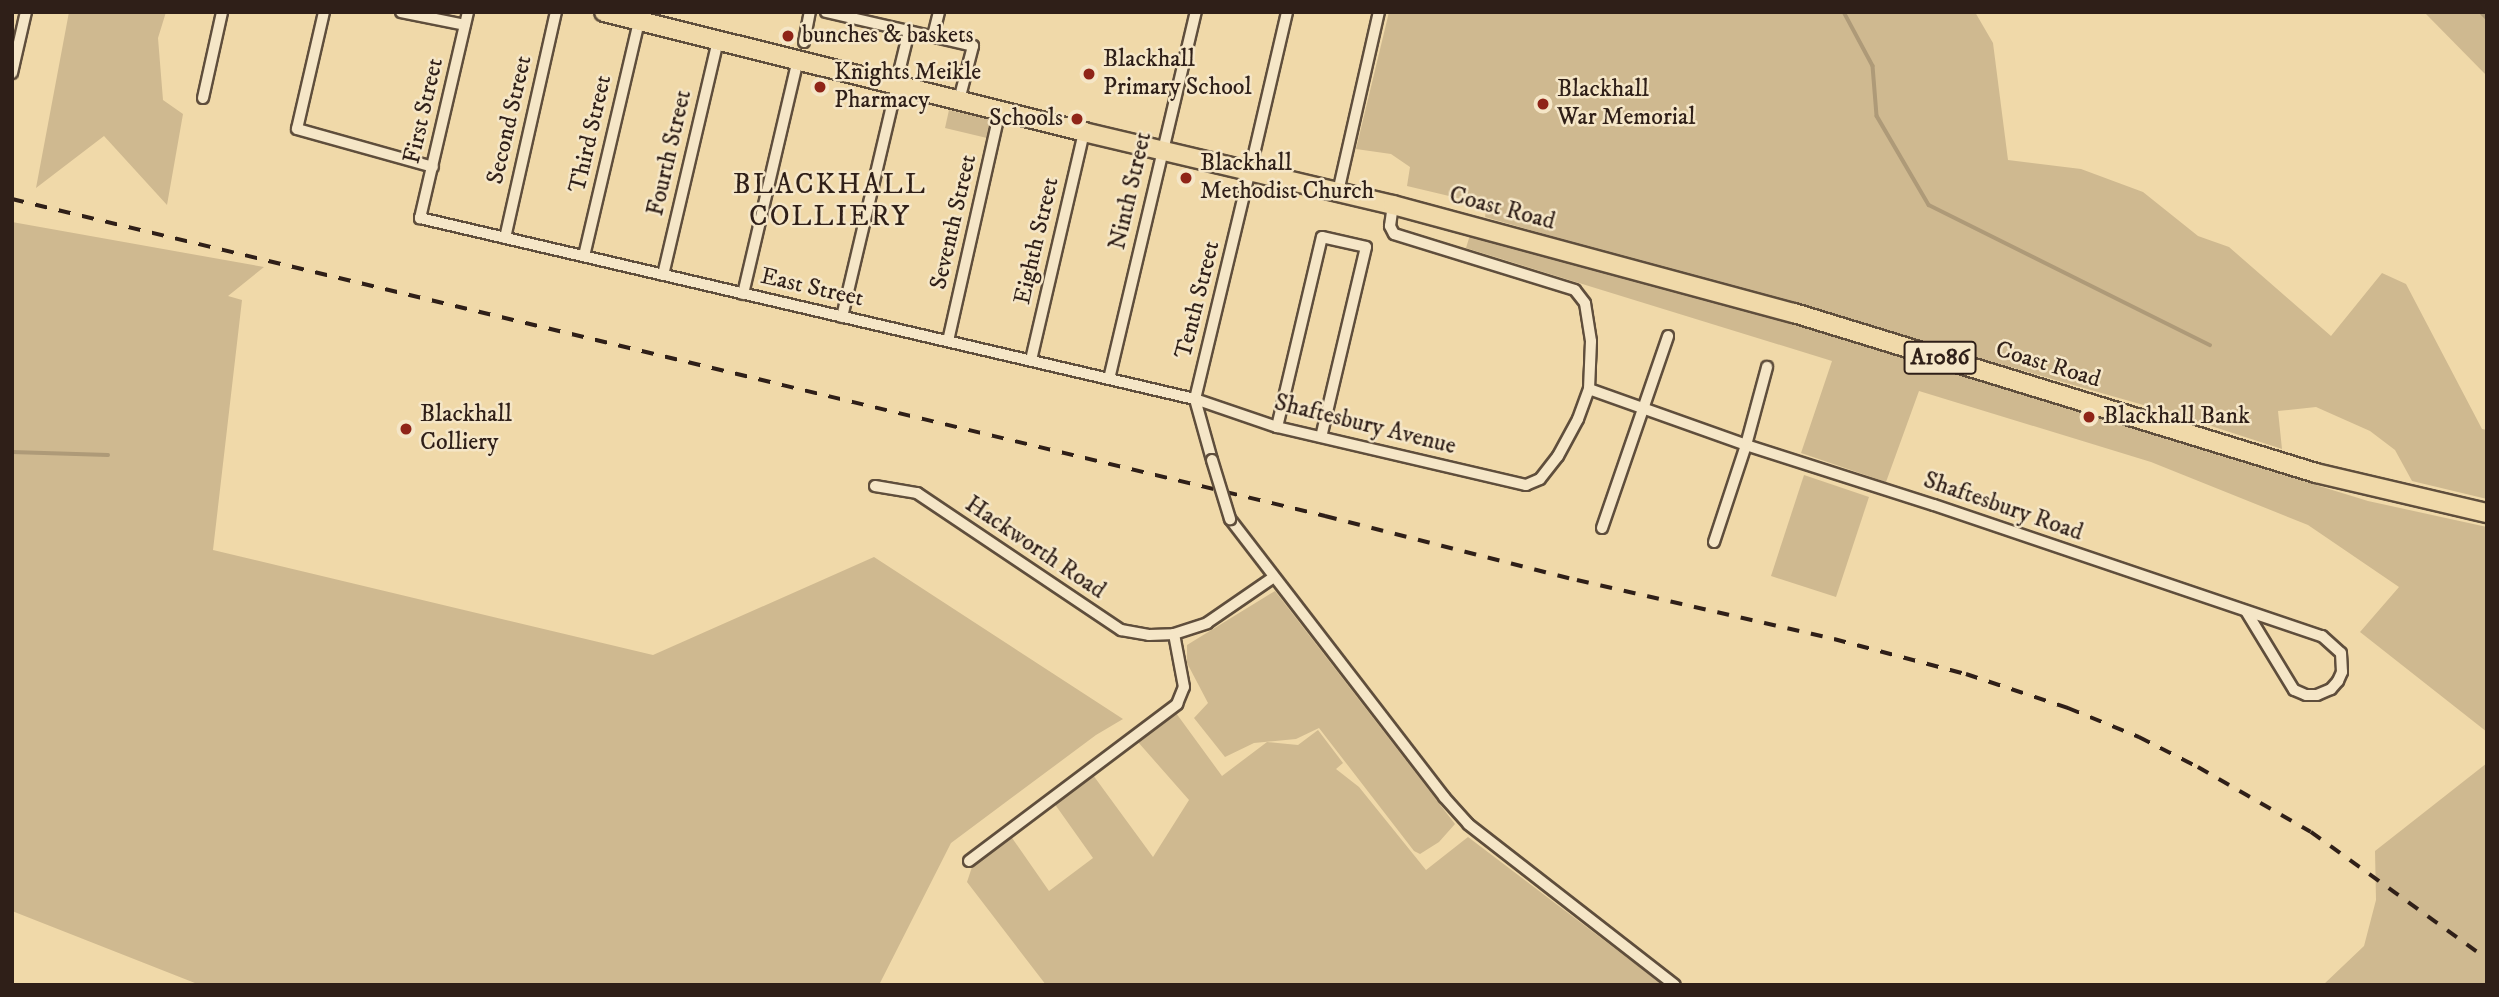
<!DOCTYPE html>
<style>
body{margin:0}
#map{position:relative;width:2499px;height:997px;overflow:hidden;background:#f0d9a9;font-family:"IM FELL DW Pica",serif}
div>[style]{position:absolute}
.green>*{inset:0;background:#cfb990}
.stream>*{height:3.5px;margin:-1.75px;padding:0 1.75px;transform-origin:1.75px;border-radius:1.75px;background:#ae9a78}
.roads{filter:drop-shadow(2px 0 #5f4e3c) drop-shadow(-2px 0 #5f4e3c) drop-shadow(0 2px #5f4e3c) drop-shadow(0 -2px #5f4e3c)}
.minor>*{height:10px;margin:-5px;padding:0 5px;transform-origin:5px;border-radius:5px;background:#f5e6c7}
.primary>*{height:18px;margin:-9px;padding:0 9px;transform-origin:9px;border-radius:9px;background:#f0d9a9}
.rail>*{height:3.5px;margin-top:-1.75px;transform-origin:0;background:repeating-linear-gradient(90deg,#2f1f18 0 12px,transparent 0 24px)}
.bridges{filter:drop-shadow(2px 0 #5f4e3c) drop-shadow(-2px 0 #5f4e3c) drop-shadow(0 2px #5f4e3c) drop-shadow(0 -2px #5f4e3c)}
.minor-bridge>*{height:10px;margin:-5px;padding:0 5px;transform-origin:5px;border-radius:5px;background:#f5e6c7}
.dots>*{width:19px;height:19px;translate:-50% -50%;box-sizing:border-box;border:4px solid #f5e6c7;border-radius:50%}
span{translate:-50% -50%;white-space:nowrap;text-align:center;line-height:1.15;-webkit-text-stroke:5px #f5e6c7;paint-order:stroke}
.shield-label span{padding:2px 5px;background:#f5e6c7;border:2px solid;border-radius:5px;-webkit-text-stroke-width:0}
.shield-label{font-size:23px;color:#2f1f18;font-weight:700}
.poi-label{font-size:24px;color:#2f1f18}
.left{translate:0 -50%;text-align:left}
.right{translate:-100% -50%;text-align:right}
.street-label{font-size:24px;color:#2f1f18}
.quarter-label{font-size:28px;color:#2f1f18;letter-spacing:2px}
.frame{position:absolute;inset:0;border:14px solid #2f1f18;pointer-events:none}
</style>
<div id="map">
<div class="green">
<i style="clip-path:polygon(69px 12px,166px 12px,158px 38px,163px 100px,183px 114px,167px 205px,104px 136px,36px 188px)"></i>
<i style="clip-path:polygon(1389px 12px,1975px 12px,1993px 43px,2008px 160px,2081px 169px,2143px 192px,2198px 236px,2229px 247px,2331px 336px,2382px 273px,2406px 284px,2482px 429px,2487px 430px,2487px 499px,2412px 481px,2395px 450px,2370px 431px,2316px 407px,2278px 411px,2282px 449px,2168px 412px,1485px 217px,1487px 205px,1407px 186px,1410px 167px,1391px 154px,1356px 149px)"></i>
<i style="clip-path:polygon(2424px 12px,2487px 12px,2487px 76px)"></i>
<i style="clip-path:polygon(949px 110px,991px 120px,987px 138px,945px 128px)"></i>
<i style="clip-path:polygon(12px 222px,264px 267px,228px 296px,242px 300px,213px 550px,653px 655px,874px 557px,1123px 719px,1096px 735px,951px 843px,879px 985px,200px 985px,12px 911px)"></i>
<i style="clip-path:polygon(1470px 235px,1682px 290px,2368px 501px,2487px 527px,2487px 732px,2360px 632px,2399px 587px,2308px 525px,2151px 462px,1919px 391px,1886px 482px,1801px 453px,1832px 361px,1466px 248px)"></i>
<i style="clip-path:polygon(1804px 475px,1869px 497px,1836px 597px,1771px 576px)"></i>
<i style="clip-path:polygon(1275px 591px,1455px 824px,1439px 842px,1420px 854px,1414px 851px,1319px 728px,1296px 739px,1254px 743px,1225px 757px,1194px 718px,1208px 703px,1187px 663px,1187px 645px)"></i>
<i style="clip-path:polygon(1176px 713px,1222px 776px,1267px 742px,1298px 745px,1318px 730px,1343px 763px,1336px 769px,1359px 787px,1426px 870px,1468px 837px,1663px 985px,1046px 985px,967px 882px,974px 861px,1010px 835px,1049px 891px,1093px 858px,1054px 803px,1093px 775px,1153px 857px,1189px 800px,1138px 742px)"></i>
<i style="clip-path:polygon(2487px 763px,2487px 985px,2323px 985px,2364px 946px,2376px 900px,2375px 851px)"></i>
</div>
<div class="stream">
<i style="left:1844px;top:12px;width:61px;rotate:61.8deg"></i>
<i style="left:1873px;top:66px;width:50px;rotate:85.4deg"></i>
<i style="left:1877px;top:116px;width:103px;rotate:59.7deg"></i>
<i style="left:1929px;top:205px;width:314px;rotate:26.5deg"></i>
<i style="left:2481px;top:12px;width:8px;rotate:45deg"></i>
<i style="left:12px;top:452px;width:96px;rotate:1.8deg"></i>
</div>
<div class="roads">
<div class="minor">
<i style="left:324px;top:12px;width:120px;rotate:103deg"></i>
<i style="left:297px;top:129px;width:141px;rotate:15.6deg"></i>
<i style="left:401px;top:12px;width:65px;rotate:11.5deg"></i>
<i style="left:468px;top:12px;width:212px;rotate:103.1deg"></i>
<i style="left:420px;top:218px;width:796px;rotate:13.15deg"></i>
<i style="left:1195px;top:399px;width:87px;rotate:18.9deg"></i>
<i style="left:1277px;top:427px;width:256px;rotate:13.1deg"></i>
<i style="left:1526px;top:485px;width:15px;rotate:-23deg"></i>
<i style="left:1540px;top:479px;width:29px;rotate:-52deg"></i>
<i style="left:1558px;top:456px;width:42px;rotate:-61.6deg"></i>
<i style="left:1578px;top:419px;width:32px;rotate:-70deg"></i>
<i style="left:1589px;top:389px;width:48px;rotate:-87.6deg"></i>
<i style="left:1591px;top:341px;width:38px;rotate:-99deg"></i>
<i style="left:1585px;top:303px;width:16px;rotate:-128deg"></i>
<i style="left:1575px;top:290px;width:189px;rotate:-162.8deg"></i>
<i style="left:1394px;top:234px;width:9px;rotate:-117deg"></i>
<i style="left:1390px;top:226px;width:21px;rotate:-82deg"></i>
<i style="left:826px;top:12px;width:151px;rotate:13deg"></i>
<i style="left:973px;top:46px;width:56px;rotate:104.5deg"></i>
<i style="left:933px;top:36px;width:25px;rotate:-76deg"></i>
<i style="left:804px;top:42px;width:31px;rotate:-79deg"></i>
<i style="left:899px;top:72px;width:42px;rotate:-76.3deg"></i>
<i style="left:12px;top:73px;width:63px;rotate:-77.1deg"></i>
<i style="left:203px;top:98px;width:88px;rotate:-77.5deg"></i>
<i style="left:1254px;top:154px;width:146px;rotate:-76.9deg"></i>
<i style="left:1338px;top:192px;width:185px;rotate:-77.2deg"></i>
<i style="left:505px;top:238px;width:232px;rotate:-77.3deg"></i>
<i style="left:584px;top:256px;width:241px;rotate:-76.8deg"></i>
<i style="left:663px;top:275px;width:241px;rotate:-76.8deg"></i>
<i style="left:743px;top:294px;width:241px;rotate:-76.8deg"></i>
<i style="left:842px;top:317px;width:239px;rotate:-76.7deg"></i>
<i style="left:948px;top:341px;width:236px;rotate:-77.3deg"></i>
<i style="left:1031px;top:360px;width:234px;rotate:-76.9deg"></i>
<i style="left:1109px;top:379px;width:377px;rotate:-76.7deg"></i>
<i style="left:1589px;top:389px;width:167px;rotate:19.6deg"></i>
<i style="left:1746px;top:445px;width:197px;rotate:17.7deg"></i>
<i style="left:1934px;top:505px;width:410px;rotate:18.7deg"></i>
<i style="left:2322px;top:636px;width:25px;rotate:42deg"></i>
<i style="left:2341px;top:653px;width:19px;rotate:87deg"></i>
<i style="left:2342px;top:672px;width:10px;rotate:114deg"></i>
<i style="left:2338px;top:681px;width:11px;rotate:131deg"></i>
<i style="left:2331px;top:689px;width:15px;rotate:157deg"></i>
<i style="left:2317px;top:695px;width:11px;rotate:180deg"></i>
<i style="left:2306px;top:695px;width:13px;rotate:-157deg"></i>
<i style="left:2294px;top:690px;width:92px;rotate:-121.3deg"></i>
<i style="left:1277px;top:427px;width:195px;rotate:-76.7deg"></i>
<i style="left:1322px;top:237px;width:45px;rotate:12.8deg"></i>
<i style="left:1366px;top:247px;width:195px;rotate:103.3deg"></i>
<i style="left:1212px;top:460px;width:63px;rotate:-105.6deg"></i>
<i style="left:1195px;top:399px;width:236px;rotate:-76.5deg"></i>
<i style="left:875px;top:486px;width:43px;rotate:9.5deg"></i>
<i style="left:917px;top:493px;width:246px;rotate:33.9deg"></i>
<i style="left:1121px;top:630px;width:28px;rotate:10deg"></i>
<i style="left:1149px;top:635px;width:25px;rotate:-2deg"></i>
<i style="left:1230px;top:519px;width:351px;rotate:52.4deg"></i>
<i style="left:1444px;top:797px;width:36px;rotate:48deg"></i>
<i style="left:1468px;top:824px;width:262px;rotate:37.9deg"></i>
<i style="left:1602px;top:528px;width:203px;rotate:-71deg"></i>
<i style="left:1714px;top:542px;width:102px;rotate:-71.7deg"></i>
<i style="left:1746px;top:445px;width:81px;rotate:-74.9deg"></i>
<i style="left:969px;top:861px;width:261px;rotate:-37deg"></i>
<i style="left:1177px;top:704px;width:18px;rotate:-68deg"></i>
<i style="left:1184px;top:687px;width:54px;rotate:-100.7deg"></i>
<i style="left:1174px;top:634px;width:35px;rotate:-18deg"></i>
<i style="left:1207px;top:623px;width:81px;rotate:-34.5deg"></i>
</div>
<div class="primary">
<i style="left:604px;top:12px;width:495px;rotate:14deg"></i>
<i style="left:1084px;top:132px;width:318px;rotate:13.3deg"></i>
<i style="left:1393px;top:205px;width:415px;rotate:15.1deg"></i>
<i style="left:1794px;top:313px;width:546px;rotate:17.04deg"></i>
<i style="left:2316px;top:473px;width:176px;rotate:13.2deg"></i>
</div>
</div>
<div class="rail">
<i style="left:12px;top:199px;width:1351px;rotate:13.57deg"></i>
<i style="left:1325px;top:516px;width:260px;rotate:14.3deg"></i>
<i style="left:1577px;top:580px;width:264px;rotate:12.9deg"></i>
<i style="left:1834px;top:639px;width:137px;rotate:14.9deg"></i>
<i style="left:1966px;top:674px;width:108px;rotate:18.4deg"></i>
<i style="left:2068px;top:708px;width:77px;rotate:22.2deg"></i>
<i style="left:2139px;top:737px;width:66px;rotate:27deg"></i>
<i style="left:2198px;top:767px;width:130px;rotate:29.9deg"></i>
<i style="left:2311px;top:832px;width:217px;rotate:35.8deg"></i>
</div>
<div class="bridges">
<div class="minor-bridge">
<i style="left:1212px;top:460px;width:62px;rotate:73deg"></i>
</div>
</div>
<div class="dots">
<i style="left:788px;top:36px;background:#8f2418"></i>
<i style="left:1089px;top:74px;background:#8f2418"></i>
<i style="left:820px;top:87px;background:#8f2418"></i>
<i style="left:1543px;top:104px;background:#8f2418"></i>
<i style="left:1077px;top:119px;background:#8f2418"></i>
<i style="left:1186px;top:178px;background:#8f2418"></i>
<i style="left:2089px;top:417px;background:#8f2418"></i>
<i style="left:406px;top:429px;background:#8f2418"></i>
</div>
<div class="shield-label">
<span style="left:1940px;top:358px">A1086</span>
</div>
<div class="poi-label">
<span class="left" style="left:802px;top:36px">bunches &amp; baskets</span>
<span class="left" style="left:1103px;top:74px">Blackhall<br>Primary School</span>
<span class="left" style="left:834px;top:87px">Knights Meikle<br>Pharmacy</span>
<span class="left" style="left:1557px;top:104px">Blackhall<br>War Memorial</span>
<span class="right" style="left:1063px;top:119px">Schools</span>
<span class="left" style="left:1200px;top:178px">Blackhall<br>Methodist Church</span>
<span class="left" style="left:420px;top:429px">Blackhall<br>Colliery</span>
<span class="left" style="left:2103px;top:417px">Blackhall Bank</span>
</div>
<div class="street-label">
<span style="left:424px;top:111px;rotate:-77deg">First Street</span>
<span style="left:510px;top:120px;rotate:-77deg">Second Street</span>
<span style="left:591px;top:134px;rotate:-77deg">Third Street</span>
<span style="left:670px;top:153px;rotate:-77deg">Fourth Street</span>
<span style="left:1131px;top:191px;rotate:-77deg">Ninth Street</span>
<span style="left:1502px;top:209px;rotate:15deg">Coast Road</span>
<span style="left:954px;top:222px;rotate:-77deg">Seventh Street</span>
<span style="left:1037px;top:241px;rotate:-77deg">Eighth Street</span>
<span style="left:812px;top:288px;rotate:13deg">East Street</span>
<span style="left:1198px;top:300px;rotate:-76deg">Tenth Street</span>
<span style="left:2048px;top:365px;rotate:17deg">Coast Road</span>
<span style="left:1365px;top:425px;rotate:14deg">Shaftesbury Avenue</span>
<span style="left:2003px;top:507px;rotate:19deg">Shaftesbury Road</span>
<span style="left:1035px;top:548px;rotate:34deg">Hackworth Road</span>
</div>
<div class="quarter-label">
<span style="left:830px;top:201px">BLACKHALL<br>COLLIERY</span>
</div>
<div class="frame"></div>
</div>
